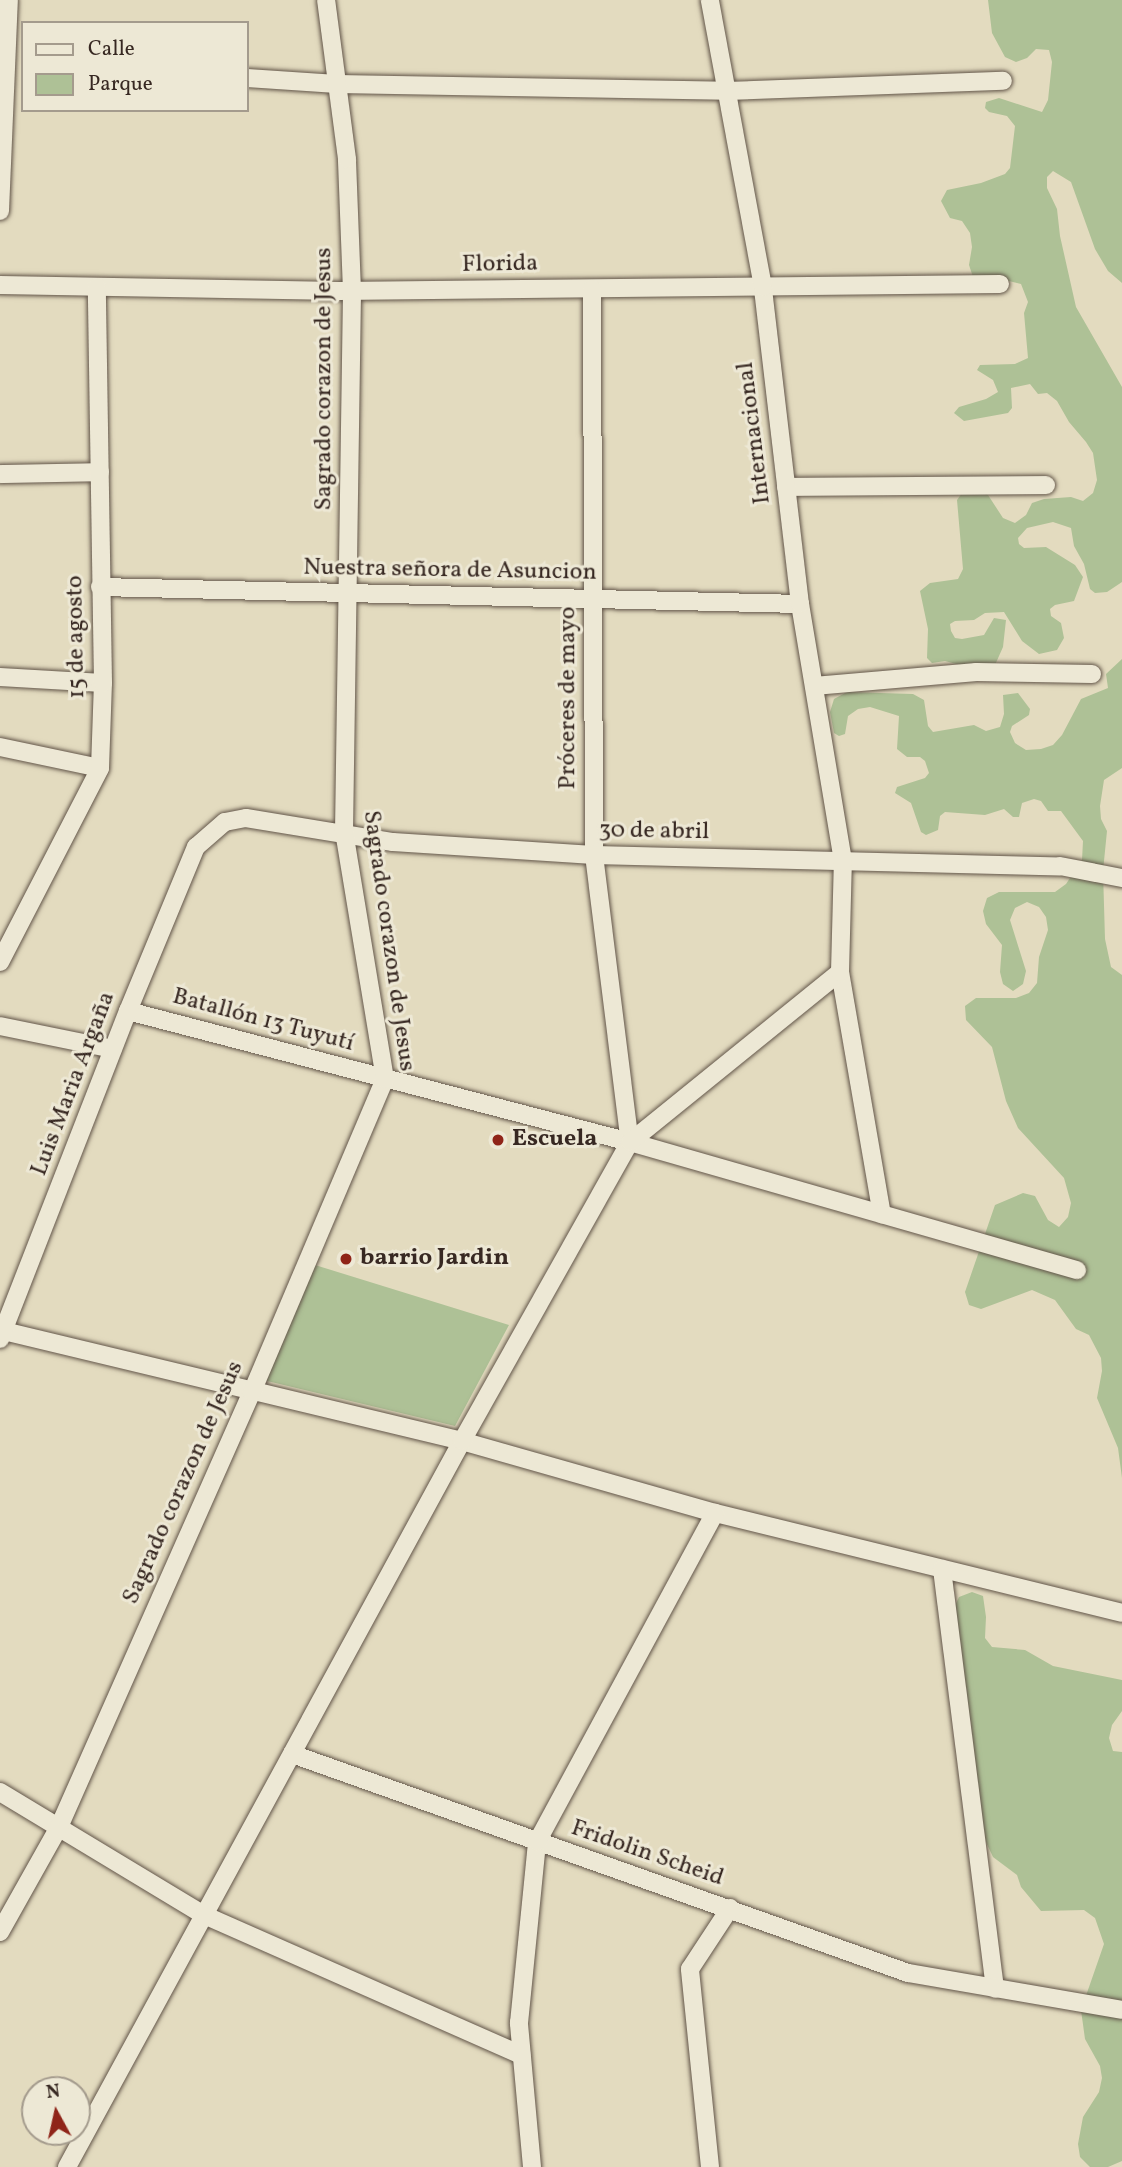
<!DOCTYPE html>
<meta charset="utf-8">
<style>
body{margin:0}
#map{position:relative;width:1122px;height:2167px;overflow:hidden;background:#e3dbbf;font-family:Vollkorn,serif}
div>[style]{position:absolute}
.green>*{inset:0;background:#aec196}
.roads{filter:drop-shadow(0 0 2px #625549) drop-shadow(0 0 2px #625549)}
.street>*{height:18px;margin:-9px;padding:0 9px;transform-origin:9px;border-radius:9px;background:#ede8d5}
.dots>*{width:19px;height:19px;translate:-50% -50%;box-sizing:border-box;border:4px solid #ede8d5;border-radius:50%}
span{translate:-50% -50%;white-space:nowrap;text-align:center;line-height:1.15;-webkit-text-stroke:6px #ede8d5;paint-order:stroke}
.street-label{font-size:24px;color:#372822}
.poi-label{font-size:24px;color:#372822;font-weight:700}
.left{translate:0 -50%;text-align:left}
.legend{position:absolute;left:21px;top:21px;width:228px;height:91px;box-sizing:border-box;background:#ede8d5;border:2px solid #a49b8d;margin:0;padding:9px 12px;list-style:none;font-size:21px;color:#372822}
.legend li{display:flex;align-items:center;gap:14px;height:35px}
.legend b{width:35px;border:2px solid #a49b8d}
.north{position:absolute;left:21px;top:2076px;width:70px;height:70px;box-sizing:border-box;background:#ede8d5;border:2px solid #a49b8d;border-radius:50%;rotate:352deg;font-size:19px;font-weight:700;line-height:28px;text-align:center;color:#372822}
.north::after{content:'';display:block;margin:auto;width:24px;height:32px;background:#8f2418;clip-path:polygon(50% 0,100% 100%,50% 72%,0 100%)}
</style>
<div id="map">
<div class="green">
<i style="clip-path:polygon(988px 0,1122px 0,1122px 283px,1108px 271px,1095px 249px,1071px 182px,1053px 171px,1047px 177px,1047px 188px,1057px 209px,1060px 236px,1076px 307px,1122px 387px,1122px 582px,1107px 592px,1095px 593px,1090px 589px,1084px 564px,1074px 546px,1071px 528px,1053px 522px,1027px 528px,1018px 538px,1019px 544px,1024px 548px,1046px 547px,1075px 565px,1083px 577px,1074px 601px,1055px 605px,1050px 609px,1051px 616px,1061px 623px,1064px 638px,1057px 650px,1039px 654px,1022px 641px,1004px 612px,985px 613px,974px 620px,955px 621px,950px 624px,951px 631px,955px 638px,962px 639px,984px 635px,994px 618px,1006px 620px,1003px 647px,995px 665px,975px 669px,945px 661px,932px 663px,927px 658px,928px 629px,920px 591px,930px 583px,958px 579px,963px 569px,957px 500px,965px 489px,978px 487px,988px 495px,1003px 518px,1015px 523px,1026px 515px,1032px 503px,1044px 499px,1071px 497px,1083px 501px,1093px 493px,1097px 480px,1093px 453px,1086px 442px,1069px 422px,1057px 401px,1047px 393px,1038px 394px,1030px 384px,1011px 388px,1012px 408px,1008px 413px,964px 421px,954px 413px,959px 407px,986px 399px,998px 392px,993px 380px,977px 370px,980px 365px,1015px 364px,1028px 358px,1024px 313px,1028px 302px,1021px 284px,1001px 279px,973px 277px,969px 265px,972px 247px,970px 233px,962px 221px,950px 218px,941px 201px,947px 190px,981px 183px,1005px 174px,1010px 168px,1015px 126px,1007px 116px,989px 112px,985px 108px,986px 102px,999px 98px,1042px 112px,1048px 100px,1052px 62px,1049px 50px,1036px 49px,1027px 58px,1016px 62px,1005px 57px,992px 33px)"></i>
<i style="clip-path:polygon(1122px 659px,1122px 768px,1104px 780px,1100px 806px,1101px 819px,1107px 831px,1103px 871px,1105px 939px,1111px 967px,1122px 975px,1122px 1478px,1118px 1448px,1097px 1398px,1102px 1371px,1101px 1358px,1089px 1335px,1076px 1329px,1055px 1300px,1032px 1290px,981px 1309px,969px 1305px,965px 1292px,995px 1205px,1023px 1193px,1035px 1196px,1048px 1220px,1059px 1227px,1068px 1217px,1071px 1203px,1064px 1178px,1018px 1128px,1006px 1101px,992px 1047px,966px 1020px,965px 1006px,976px 998px,1016px 998px,1029px 993px,1037px 983px,1039px 957px,1048px 930px,1046px 917px,1039px 907px,1027px 902px,1015px 908px,1010px 920px,1026px 971px,1023px 984px,1013px 991px,1003px 984px,1000px 972px,1002px 945px,986px 924px,983px 911px,987px 898px,999px 892px,1055px 892px,1066px 884px,1082px 860px,1083px 841px,1061px 811px,1048px 811px,1041px 801px,1034px 799px,1022px 803px,1019px 817px,1013px 817px,1004px 809px,985px 815px,945px 812px,940px 816px,938px 830px,926px 835px,921px 832px,911px 803px,895px 793px,897px 787px,925px 778px,929px 773px,925px 761px,920px 757px,907px 757px,897px 749px,899px 716px,870px 707px,858px 709px,848px 716px,845px 734px,839px 736px,834px 733px,830px 712px,834px 699px,847px 692px,913px 694px,924px 700px,928px 726px,933px 732px,974px 725px,986px 731px,1000px 727px,1004px 714px,1003px 695px,1018px 693px,1030px 709px,1029px 715px,1012px 726px,1010px 732px,1015px 743px,1026px 750px,1041px 749px,1053px 745px,1062px 735px,1081px 699px,1108px 688px,1106px 674px)"></i>
<i style="clip-path:polygon(315px 1265px,509px 1325px,455px 1426px,263px 1380px)"></i>
<i style="clip-path:polygon(972px 1592px,983px 1596px,986px 1617px,985px 1638px,992px 1647px,1025px 1650px,1053px 1666px,1122px 1680px,1122px 1711px,1112px 1725px,1109px 1738px,1113px 1751px,1122px 1752px,1122px 2161px,1108px 2167px,1090px 2167px,1080px 2157px,1078px 2144px,1083px 2117px,1099px 2092px,1102px 2078px,1100px 2066px,1085px 2039px,1081px 2010px,1104px 1944px,1095px 1918px,1084px 1910px,1041px 1911px,1021px 1887px,1017px 1875px,993px 1857px,986px 1842px,975px 1793px,971px 1723px,959px 1683px,949px 1618px,959px 1597px)"></i>
</div>
<div class="roads">
<div class="street">
<i style="left:247px;top:78px;width:90px;rotate:3.8deg"></i>
<i style="left:337px;top:84px;width:389px;rotate:1deg"></i>
<i style="left:726px;top:91px;width:277px;rotate:-2.1deg"></i>
<i style="left:0;top:211px;width:211px;rotate:-87.6deg"></i>
<i style="left:0;top:285px;width:339px;rotate:1deg"></i>
<i style="left:339px;top:291px;width:661px;rotate:-0.61deg"></i>
<i style="left:592px;top:289px;width:566px;rotate:89.8deg"></i>
<i style="left:594px;top:855px;width:289px;rotate:82.9deg"></i>
<i style="left:0;top:474px;width:100px;rotate:-1.1deg"></i>
<i style="left:786px;top:487px;width:260px;rotate:-0.4deg"></i>
<i style="left:100px;top:587px;width:700px;rotate:1.39deg"></i>
<i style="left:0;top:677px;width:103px;rotate:3.3deg"></i>
<i style="left:814px;top:686px;width:163px;rotate:-4.9deg"></i>
<i style="left:976px;top:672px;width:116px;rotate:1deg"></i>
<i style="left:0;top:747px;width:102px;rotate:11.9deg"></i>
<i style="left:0;top:962px;width:218px;rotate:-62.7deg"></i>
<i style="left:100px;top:768px;width:85px;rotate:-88deg"></i>
<i style="left:103px;top:683px;width:396px;rotate:-90.9deg"></i>
<i style="left:840px;top:972px;width:246px;rotate:80.2deg"></i>
<i style="left:128px;top:1011px;width:519px;rotate:14.63deg"></i>
<i style="left:630px;top:1142px;width:465px;rotate:16deg"></i>
<i style="left:0;top:1026px;width:115px;rotate:11.5deg"></i>
<i style="left:0;top:1330px;width:475px;rotate:13.5deg"></i>
<i style="left:462px;top:1441px;width:263px;rotate:15.9deg"></i>
<i style="left:715px;top:1513px;width:419px;rotate:13.8deg"></i>
<i style="left:0;top:1339px;width:352px;rotate:-68.7deg"></i>
<i style="left:128px;top:1011px;width:178px;rotate:-67.5deg"></i>
<i style="left:196px;top:847px;width:38px;rotate:-41deg"></i>
<i style="left:225px;top:822px;width:21px;rotate:-11deg"></i>
<i style="left:246px;top:818px;width:149px;rotate:9.3deg"></i>
<i style="left:393px;top:842px;width:201px;rotate:3.7deg"></i>
<i style="left:594px;top:855px;width:466px;rotate:1.4deg"></i>
<i style="left:1060px;top:866px;width:63px;rotate:11deg"></i>
<i style="left:942px;top:1569px;width:423px;rotate:82.8deg"></i>
<i style="left:292px;top:1754px;width:654px;rotate:19.57deg"></i>
<i style="left:908px;top:1973px;width:217px;rotate:9.8deg"></i>
<i style="left:0;top:1792px;width:238px;rotate:31.1deg"></i>
<i style="left:204px;top:1915px;width:347px;rotate:23.8deg"></i>
<i style="left:0;top:1932px;width:120px;rotate:-60.7deg"></i>
<i style="left:59px;top:1827px;width:476px;rotate:-66.1deg"></i>
<i style="left:252px;top:1392px;width:340px;rotate:-67deg"></i>
<i style="left:385px;top:1079px;width:250px;rotate:-99.4deg"></i>
<i style="left:344px;top:832px;width:541px;rotate:-89.15deg"></i>
<i style="left:352px;top:291px;width:132px;rotate:-92.2deg"></i>
<i style="left:347px;top:159px;width:160px;rotate:-97.5deg"></i>
<i style="left:67px;top:2167px;width:826px;rotate:-61.45deg"></i>
<i style="left:462px;top:1441px;width:343px;rotate:-60.7deg"></i>
<i style="left:630px;top:1142px;width:270px;rotate:-39deg"></i>
<i style="left:840px;top:972px;width:111px;rotate:-88.5deg"></i>
<i style="left:843px;top:861px;width:261px;rotate:-99.5deg"></i>
<i style="left:800px;top:604px;width:319px;rotate:-96.7deg"></i>
<i style="left:763px;top:287px;width:292px;rotate:-100.5deg"></i>
<i style="left:532px;top:2167px;width:145px;rotate:-95.2deg"></i>
<i style="left:519px;top:2023px;width:182px;rotate:-84.3deg"></i>
<i style="left:537px;top:1842px;width:374px;rotate:-61.6deg"></i>
<i style="left:710px;top:2167px;width:199px;rotate:-95.8deg"></i>
<i style="left:690px;top:1969px;width:73px;rotate:-56.7deg"></i>
</div>
</div>
<div class="dots">
<i style="left:498px;top:1140px;background:#8f2418"></i>
<i style="left:346px;top:1259px;background:#8f2418"></i>
</div>
<div class="street-label">
<span style="left:500px;top:265px;rotate:-1deg">Florida</span>
<span style="left:325px;top:379px;rotate:-90deg">Sagrado corazon de Jesus</span>
<span style="left:755px;top:433px;rotate:-97deg">Internacional</span>
<span style="left:450px;top:571px;rotate:1deg">Nuestra señora de Asuncion</span>
<span style="left:77px;top:637px;rotate:-91deg">15 de agosto</span>
<span style="left:569px;top:698px;rotate:-90deg">Próceres de mayo</span>
<span style="left:654px;top:832px;rotate:1deg">30 de abril</span>
<span style="left:388px;top:941px;rotate:82deg">Sagrado corazon de Jesus</span>
<span style="left:263px;top:1021px;rotate:15deg">Batallón 13 Tuyutí</span>
<span style="left:74px;top:1084px;rotate:-69deg">Luis Maria Argaña</span>
<span style="left:184px;top:1483px;rotate:-66deg">Sagrado corazon de Jesus</span>
<span style="left:647px;top:1854px;rotate:19deg">Fridolin Scheid</span>
</div>
<div class="poi-label">
<span class="left" style="left:512px;top:1140px">Escuela</span>
<span class="left" style="left:360px;top:1259px">barrio Jardin</span>
</div>
<ul class="legend">
<li><b style="height:9px;background:#ede8d5"></b>Calle</li>
<li><b style="height:19px;background:#aec196"></b>Parque</li>
</ul>
<div class="north">N</div>
</div>
